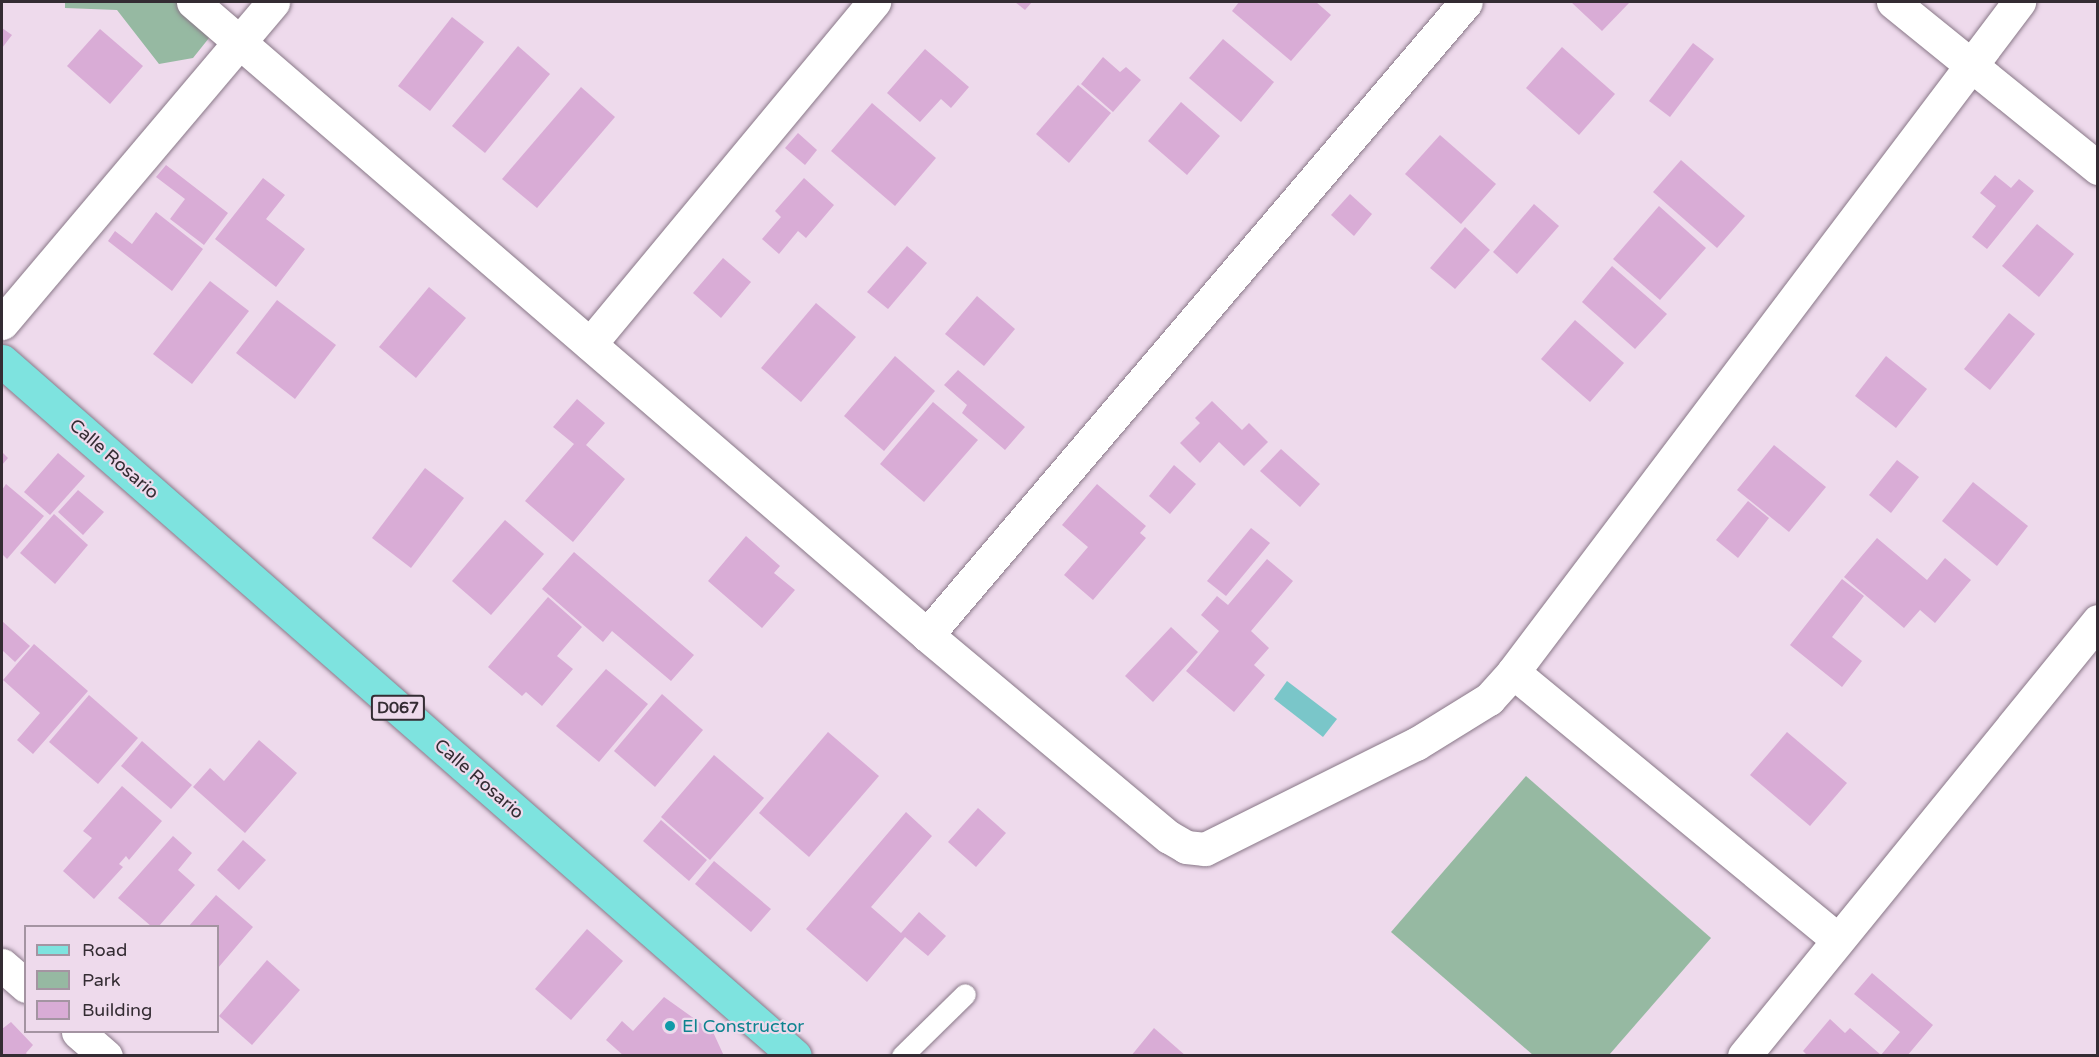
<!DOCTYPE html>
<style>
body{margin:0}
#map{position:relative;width:2099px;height:1057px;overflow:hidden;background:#eedaec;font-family:"Varela Round",sans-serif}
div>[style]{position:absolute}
.green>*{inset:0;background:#96b9a2}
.water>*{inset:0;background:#7ac6c9}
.building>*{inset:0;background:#d9acd6}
.roads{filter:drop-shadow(0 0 2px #897888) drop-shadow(0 0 2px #897888)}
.lane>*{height:21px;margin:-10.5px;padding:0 10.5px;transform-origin:10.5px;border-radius:10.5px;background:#fff}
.street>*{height:33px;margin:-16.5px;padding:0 16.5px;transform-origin:16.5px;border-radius:16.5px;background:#fff}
.primary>*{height:33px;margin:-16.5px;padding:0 16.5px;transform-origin:16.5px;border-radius:16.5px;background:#7ee3df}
.dots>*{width:16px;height:16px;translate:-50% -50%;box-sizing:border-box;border:3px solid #eedaec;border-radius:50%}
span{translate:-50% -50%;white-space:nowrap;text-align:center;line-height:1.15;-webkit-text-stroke:4.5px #eedaec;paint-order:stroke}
.shield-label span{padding:2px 4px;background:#eedaec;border:2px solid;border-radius:4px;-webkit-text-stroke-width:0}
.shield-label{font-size:16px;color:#342c33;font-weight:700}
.street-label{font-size:18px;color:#342c33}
.culture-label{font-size:18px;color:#0d838f}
.left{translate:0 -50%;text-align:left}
.frame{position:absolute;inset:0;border:3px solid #342c33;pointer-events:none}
.legend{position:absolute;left:24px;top:925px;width:195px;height:108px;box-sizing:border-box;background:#eedaec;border:2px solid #a494a2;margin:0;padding:8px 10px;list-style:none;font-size:18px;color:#342c33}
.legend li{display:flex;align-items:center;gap:12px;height:30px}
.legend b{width:30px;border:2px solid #a494a2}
</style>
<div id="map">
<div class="green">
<i style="clip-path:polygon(65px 2px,178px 2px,207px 22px,209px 38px,193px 58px,159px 64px,117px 10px,65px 8px)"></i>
<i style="clip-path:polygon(1526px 776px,1711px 938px,1609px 1055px,1533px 1055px,1391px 932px)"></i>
</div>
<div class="water">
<i style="clip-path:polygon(1287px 681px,1337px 719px,1323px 737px,1274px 699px)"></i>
</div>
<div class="building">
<i style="clip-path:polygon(1015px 2px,1032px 2px,1025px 10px)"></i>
<i style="clip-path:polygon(1239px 2px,1316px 2px,1331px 15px,1291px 61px,1232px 11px)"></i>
<i style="clip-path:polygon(1571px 2px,1630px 2px,1602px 31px)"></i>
<i style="clip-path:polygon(452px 17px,484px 42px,430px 111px,398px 86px)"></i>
<i style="clip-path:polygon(2px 28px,12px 35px,2px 48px)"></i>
<i style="clip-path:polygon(100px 29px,143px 66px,110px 104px,67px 66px)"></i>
<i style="clip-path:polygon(1223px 39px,1274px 82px,1241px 122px,1189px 78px)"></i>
<i style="clip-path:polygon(1693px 43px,1714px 59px,1670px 117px,1649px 101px)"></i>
<i style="clip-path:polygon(518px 46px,550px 74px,485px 153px,452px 126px)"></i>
<i style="clip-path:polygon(1562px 47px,1615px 94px,1579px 135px,1526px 88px)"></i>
<i style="clip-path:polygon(925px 49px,969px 87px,951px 108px,941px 99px,920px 122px,887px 93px)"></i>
<i style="clip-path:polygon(1103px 57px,1120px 72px,1126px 67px,1141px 80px,1113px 112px,1081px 84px)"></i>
<i style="clip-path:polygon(1078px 85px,1111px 113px,1069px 163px,1036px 134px)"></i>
<i style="clip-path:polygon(581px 87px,615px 117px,537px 208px,502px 179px)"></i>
<i style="clip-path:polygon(1181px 102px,1220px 136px,1187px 175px,1148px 141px)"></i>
<i style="clip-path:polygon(872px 103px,936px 158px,895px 206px,831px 151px)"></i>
<i style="clip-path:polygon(798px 133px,817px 150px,805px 165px,785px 148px)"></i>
<i style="clip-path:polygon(1440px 135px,1496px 184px,1461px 224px,1405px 174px)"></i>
<i style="clip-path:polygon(1681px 160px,1745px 216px,1717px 248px,1653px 192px)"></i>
<i style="clip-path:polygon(166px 165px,228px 213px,204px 245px,170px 219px,185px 199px,156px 177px)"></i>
<i style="clip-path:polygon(1995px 175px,2011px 188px,2019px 179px,2034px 191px,1987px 249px,1972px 237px,1996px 206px,1980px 193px)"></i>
<i style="clip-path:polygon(263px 178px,285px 195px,266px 219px,305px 249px,276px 287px,215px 239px)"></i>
<i style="clip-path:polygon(804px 178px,834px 205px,806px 238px,798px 231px,779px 254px,762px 239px,781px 217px,775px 211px)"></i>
<i style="clip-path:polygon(1350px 194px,1372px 214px,1354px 236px,1331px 215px)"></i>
<i style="clip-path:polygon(1534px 204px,1559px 226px,1517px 274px,1493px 252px)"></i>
<i style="clip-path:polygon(1659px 206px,1706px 248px,1660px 300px,1613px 259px)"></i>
<i style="clip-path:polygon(156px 212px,203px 249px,172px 291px,108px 241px,115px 231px,132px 244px)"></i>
<i style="clip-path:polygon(2037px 224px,2074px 254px,2039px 297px,2002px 266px)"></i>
<i style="clip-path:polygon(1465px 227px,1490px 250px,1455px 289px,1430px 268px)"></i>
<i style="clip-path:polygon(907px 246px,927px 263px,888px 309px,867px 292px)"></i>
<i style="clip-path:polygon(723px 258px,751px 282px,721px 318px,693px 293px)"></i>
<i style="clip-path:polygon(1612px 266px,1667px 314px,1635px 349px,1582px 302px)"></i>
<i style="clip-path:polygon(210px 281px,249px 311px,192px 384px,153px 354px)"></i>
<i style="clip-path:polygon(429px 287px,466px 318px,416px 378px,379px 347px)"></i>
<i style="clip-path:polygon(977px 296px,1015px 329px,984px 366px,945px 334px)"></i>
<i style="clip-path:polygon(277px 300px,336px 345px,295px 399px,236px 353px)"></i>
<i style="clip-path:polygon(816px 303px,856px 337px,801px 402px,761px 368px)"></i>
<i style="clip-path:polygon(2009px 313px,2035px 334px,1990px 390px,1964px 369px)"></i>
<i style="clip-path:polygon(1575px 320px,1624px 363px,1590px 402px,1541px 359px)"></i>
<i style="clip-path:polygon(895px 356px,935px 391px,884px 451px,844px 416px)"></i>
<i style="clip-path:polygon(1886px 356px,1927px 389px,1896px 428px,1855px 396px)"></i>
<i style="clip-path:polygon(958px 370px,1025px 427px,1005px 450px,962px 413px,967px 405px,944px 385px)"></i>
<i style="clip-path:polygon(577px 399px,605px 423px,586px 445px,625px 479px,573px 542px,525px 501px,574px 444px,553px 427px)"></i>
<i style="clip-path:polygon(1212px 401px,1242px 430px,1249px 423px,1268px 442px,1244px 466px,1219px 442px,1200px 463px,1180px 443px,1200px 423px,1195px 418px)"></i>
<i style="clip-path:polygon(933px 402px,978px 440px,924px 502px,880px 464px)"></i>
<i style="clip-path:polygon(1774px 445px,1826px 487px,1789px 532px,1737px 490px)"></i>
<i style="clip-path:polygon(1281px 449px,1320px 484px,1300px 507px,1260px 471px)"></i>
<i style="clip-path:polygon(2px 452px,8px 458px,2px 465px)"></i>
<i style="clip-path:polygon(58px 453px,85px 476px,50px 515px,24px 492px)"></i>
<i style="clip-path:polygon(1897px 460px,1919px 477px,1891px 513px,1869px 495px)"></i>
<i style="clip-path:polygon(1174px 465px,1196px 484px,1170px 514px,1149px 496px)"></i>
<i style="clip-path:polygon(425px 468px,464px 498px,411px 568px,372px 538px)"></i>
<i style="clip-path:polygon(1973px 482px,2028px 526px,1997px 566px,1942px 521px)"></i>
<i style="clip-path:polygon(6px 484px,44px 516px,7px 559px,2px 554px,2px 490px)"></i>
<i style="clip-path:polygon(1097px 484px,1146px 526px,1140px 533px,1146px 538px,1093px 600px,1064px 575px,1088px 547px,1062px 525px)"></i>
<i style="clip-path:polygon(78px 490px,104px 512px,83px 535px,58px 512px)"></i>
<i style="clip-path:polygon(1748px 501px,1769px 518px,1738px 558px,1716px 540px)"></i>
<i style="clip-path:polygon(54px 514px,88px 545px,55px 584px,20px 553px)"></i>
<i style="clip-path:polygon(505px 520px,544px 554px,491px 615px,452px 581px)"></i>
<i style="clip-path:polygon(1251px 528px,1270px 543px,1226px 596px,1207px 581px)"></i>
<i style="clip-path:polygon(746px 536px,780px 566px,774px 573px,795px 590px,762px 628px,708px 581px)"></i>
<i style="clip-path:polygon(1877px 538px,1927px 580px,1945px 558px,1971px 580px,1935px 623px,1920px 610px,1904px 628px,1844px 577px)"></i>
<i style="clip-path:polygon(574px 552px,694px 655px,671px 681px,612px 631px,603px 642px,542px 589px)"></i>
<i style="clip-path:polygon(1267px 559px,1293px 581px,1251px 631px,1269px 648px,1254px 665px,1265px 675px,1234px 712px,1186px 671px,1219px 631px,1201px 615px,1217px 596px,1228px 605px)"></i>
<i style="clip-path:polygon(1842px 579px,1864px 596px,1832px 637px,1862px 661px,1842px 687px,1790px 645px)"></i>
<i style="clip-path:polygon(548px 597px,582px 627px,557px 656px,573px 669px,542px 706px,526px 692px,522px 696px,488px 667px)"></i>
<i style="clip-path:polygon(2px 621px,30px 646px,15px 662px,2px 650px)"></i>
<i style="clip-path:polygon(1171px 627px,1198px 652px,1153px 702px,1125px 676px)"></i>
<i style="clip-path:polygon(34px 644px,88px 691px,33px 754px,17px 740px,40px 713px,3px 680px)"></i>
<i style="clip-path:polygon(606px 669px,648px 704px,599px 762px,556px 726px)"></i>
<i style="clip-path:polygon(662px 694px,703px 730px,655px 787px,614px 751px)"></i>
<i style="clip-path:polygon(89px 695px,138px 738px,98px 784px,49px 742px)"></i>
<i style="clip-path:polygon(828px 732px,879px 776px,809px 857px,759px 813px)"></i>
<i style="clip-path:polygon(1787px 732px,1847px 783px,1810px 826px,1750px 775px)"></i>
<i style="clip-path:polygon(259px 740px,297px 773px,245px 833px,193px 787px,210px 768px,224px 781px)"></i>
<i style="clip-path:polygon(142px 741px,192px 785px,171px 809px,121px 766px)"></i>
<i style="clip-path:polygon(714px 755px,764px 798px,710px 860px,661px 817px)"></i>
<i style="clip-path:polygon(122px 786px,162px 821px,129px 860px,126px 856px,119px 864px,123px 867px,94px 899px,63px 871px,92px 838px,83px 831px)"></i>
<i style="clip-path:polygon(978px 808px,1006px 833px,976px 867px,948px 842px)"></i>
<i style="clip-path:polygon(906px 812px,932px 836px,871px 907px,901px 933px,919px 912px,946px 936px,928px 956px,905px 937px,867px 982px,806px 929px)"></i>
<i style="clip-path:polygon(661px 820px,707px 860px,689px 881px,643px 841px)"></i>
<i style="clip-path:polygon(173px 836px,192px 853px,178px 870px,195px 885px,159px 926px,151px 926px,118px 898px)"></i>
<i style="clip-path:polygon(243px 840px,266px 860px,239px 890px,217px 870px)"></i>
<i style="clip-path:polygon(714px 861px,771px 909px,751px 932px,695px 884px)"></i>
<i style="clip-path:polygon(216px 895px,253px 927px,218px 968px,218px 926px,189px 926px)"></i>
<i style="clip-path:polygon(587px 929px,623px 961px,571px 1020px,535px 989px)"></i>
<i style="clip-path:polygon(267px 960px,300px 990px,252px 1045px,219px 1016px)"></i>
<i style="clip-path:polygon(1872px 973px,1933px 1025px,1907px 1056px,1808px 1056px,1803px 1051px,1830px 1019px,1845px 1033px,1850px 1028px,1881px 1055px,1900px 1032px,1854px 994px)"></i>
<i style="clip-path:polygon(664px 997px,713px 1032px,724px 1056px,624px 1056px,606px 1040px,622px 1021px,633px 1031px)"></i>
<i style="clip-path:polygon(11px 1022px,33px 1045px,26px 1053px,28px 1056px,2px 1056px,2px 1029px)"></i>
<i style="clip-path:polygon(1154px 1028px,1186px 1056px,1131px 1056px)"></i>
</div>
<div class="roads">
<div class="lane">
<i style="left:902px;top:1056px;width:88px;rotate:-44.5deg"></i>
</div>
<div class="street">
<i style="left:193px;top:2px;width:969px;rotate:40.77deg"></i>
<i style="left:927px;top:635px;width:315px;rotate:39.9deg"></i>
<i style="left:1169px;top:837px;width:20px;rotate:30deg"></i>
<i style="left:1186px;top:847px;width:19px;rotate:6deg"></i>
<i style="left:1205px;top:849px;width:236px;rotate:-26.5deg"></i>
<i style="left:1416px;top:744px;width:86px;rotate:-31.7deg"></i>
<i style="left:1489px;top:699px;width:36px;rotate:-48deg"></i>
<i style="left:1513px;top:672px;width:840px;rotate:-52.94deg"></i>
<i style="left:1893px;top:2px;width:264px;rotate:39deg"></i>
<i style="left:2px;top:323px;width:420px;rotate:-49.8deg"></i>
<i style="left:590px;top:344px;width:445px;rotate:-50.3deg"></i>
<i style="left:927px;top:635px;width:831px;rotate:-49.59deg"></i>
<i style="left:1513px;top:672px;width:421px;rotate:39.5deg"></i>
<i style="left:2px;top:965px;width:32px;rotate:41deg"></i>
<i style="left:78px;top:1032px;width:37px;rotate:41deg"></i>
<i style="left:1744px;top:1056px;width:561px;rotate:-50.86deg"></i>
</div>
<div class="primary">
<i style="left:2px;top:361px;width:1054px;rotate:41.23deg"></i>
</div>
</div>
<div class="dots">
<i style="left:670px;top:1026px;background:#0f9aa8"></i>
</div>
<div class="shield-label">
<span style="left:398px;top:708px">D067</span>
</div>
<div class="street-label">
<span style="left:114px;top:459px;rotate:41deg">Calle Rosario</span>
<span style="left:479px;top:779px;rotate:41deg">Calle Rosario</span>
</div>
<div class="culture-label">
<span class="left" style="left:682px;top:1026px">El Constructor</span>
</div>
<div class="frame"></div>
<ul class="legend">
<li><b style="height:8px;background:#7ee3df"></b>Road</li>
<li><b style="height:16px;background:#96b9a2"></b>Park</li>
<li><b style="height:16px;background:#d9acd6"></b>Building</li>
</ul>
</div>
